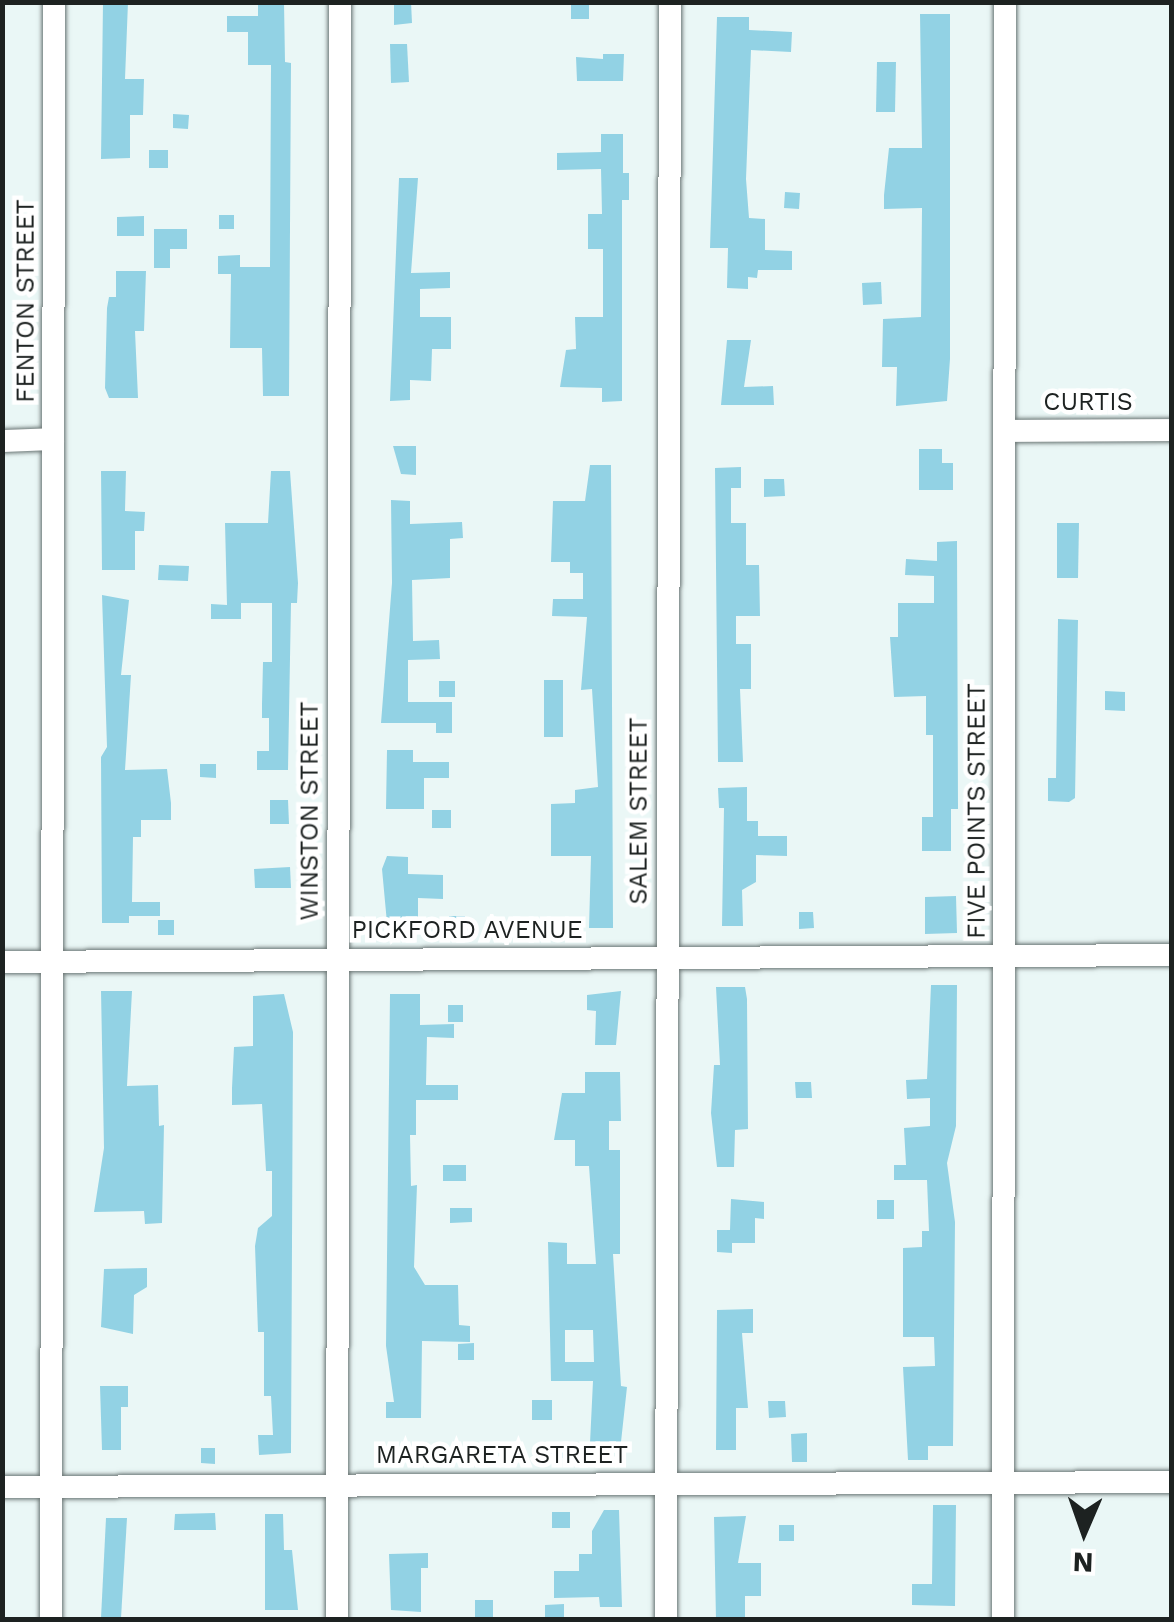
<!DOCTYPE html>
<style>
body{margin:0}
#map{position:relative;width:1174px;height:1622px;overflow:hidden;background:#eaf7f6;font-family:"Work Sans",sans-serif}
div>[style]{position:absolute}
.building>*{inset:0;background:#92d2e4}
.roads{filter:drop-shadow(0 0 2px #6c7776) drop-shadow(0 0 2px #6c7776)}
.minor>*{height:22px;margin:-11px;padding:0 11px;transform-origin:11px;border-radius:11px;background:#fff}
span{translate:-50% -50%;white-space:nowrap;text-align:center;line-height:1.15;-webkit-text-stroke:9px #fff;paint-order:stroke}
.street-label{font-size:25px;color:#1d2221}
.frame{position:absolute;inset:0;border:5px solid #1d2221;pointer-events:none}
.north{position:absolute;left:1034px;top:1482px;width:100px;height:100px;-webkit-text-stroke:8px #fff;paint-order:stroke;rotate:182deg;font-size:28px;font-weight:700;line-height:40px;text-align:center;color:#1d2221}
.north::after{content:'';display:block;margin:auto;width:35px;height:45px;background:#1d2221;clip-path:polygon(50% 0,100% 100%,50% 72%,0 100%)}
</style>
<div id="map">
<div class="building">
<i style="clip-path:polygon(103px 2px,128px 2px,125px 79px,144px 79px,143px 115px,130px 115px,130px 158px,101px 159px)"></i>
<i style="clip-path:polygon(258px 2px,284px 2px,285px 62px,291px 63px,289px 396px,263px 396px,262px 348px,230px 348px,231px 274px,218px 274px,218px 256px,240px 255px,240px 267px,270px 267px,271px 65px,248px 65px,248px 32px,227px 32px,227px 16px,258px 16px)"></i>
<i style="clip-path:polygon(394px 2px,411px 2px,412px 23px,394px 25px)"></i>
<i style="clip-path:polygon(571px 2px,589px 2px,589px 19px,571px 19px)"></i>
<i style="clip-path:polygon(920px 14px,950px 14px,950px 359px,947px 401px,896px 406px,897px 367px,882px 367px,883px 319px,921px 317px,922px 208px,884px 209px,884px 195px,889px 148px,922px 148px)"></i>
<i style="clip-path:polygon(717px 17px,749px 17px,749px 30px,792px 32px,791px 52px,751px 50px,746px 179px,749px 218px,765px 219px,765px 250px,792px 251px,792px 270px,758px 270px,757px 278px,748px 277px,748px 289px,727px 288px,728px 248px,710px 248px)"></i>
<i style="clip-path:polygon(390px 44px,407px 44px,409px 82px,391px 83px)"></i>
<i style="clip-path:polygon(603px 54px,624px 54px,623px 81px,577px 81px,576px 57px,603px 59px)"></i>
<i style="clip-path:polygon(877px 62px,896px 62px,895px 112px,876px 112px)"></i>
<i style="clip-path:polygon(173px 114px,189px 115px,188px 129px,173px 128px)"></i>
<i style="clip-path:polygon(601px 134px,623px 134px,623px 173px,629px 173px,629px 200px,622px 200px,622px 401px,602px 402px,602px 388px,560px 387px,566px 350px,576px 349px,575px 317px,603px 317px,603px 249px,588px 249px,588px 214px,602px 214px,601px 169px,557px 170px,557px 153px,601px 152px)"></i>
<i style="clip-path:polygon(149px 150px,168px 150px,168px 168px,149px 168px)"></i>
<i style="clip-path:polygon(399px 178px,418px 178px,411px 273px,450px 272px,450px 288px,420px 289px,420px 317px,451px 317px,451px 349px,432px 349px,431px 381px,410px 380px,410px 400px,390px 401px)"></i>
<i style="clip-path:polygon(785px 192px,800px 193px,799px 209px,784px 208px)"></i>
<i style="clip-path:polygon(219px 215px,234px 215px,234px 229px,219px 229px)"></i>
<i style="clip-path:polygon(144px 216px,144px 236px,117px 236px,117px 217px)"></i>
<i style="clip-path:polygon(154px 229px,187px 229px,187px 249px,170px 249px,170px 268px,154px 268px)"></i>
<i style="clip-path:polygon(116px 271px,146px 271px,144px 331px,135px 331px,138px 398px,109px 398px,105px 388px,107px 308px,109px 297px,116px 297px)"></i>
<i style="clip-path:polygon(881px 282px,882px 304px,863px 305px,862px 283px)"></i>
<i style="clip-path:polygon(727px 340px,751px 340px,744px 387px,773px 386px,774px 405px,721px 405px)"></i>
<i style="clip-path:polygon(393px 446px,416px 446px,416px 475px,401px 474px)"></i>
<i style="clip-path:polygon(919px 449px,942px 449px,942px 463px,953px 463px,953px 490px,919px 490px)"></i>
<i style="clip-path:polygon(590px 465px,611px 465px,613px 928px,589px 928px,591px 856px,551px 856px,551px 804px,575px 803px,575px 790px,598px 787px,592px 689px,581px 690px,587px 617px,552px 616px,553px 599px,583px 599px,583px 573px,570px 573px,570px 562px,551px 562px,553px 501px,585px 501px)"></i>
<i style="clip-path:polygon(741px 467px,741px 488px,731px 488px,731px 523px,746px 523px,746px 565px,759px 565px,760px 616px,736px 616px,736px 644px,751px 644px,751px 689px,740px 689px,743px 762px,718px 762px,715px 468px)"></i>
<i style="clip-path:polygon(101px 471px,126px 471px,125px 511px,145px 512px,144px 531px,135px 531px,135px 570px,102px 570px)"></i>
<i style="clip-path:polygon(271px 471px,290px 471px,298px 583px,297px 603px,291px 603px,288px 770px,257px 770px,257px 751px,269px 751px,269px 718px,262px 718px,262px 704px,263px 662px,272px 662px,272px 603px,241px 603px,241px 619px,211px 619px,211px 604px,227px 605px,225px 523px,268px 523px)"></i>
<i style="clip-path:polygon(764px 479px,784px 479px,785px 496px,764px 497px)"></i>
<i style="clip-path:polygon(391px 500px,410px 501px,410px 524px,462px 522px,463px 538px,450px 539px,450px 578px,412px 580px,413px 641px,439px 640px,440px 659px,408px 660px,408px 702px,452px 702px,452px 733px,436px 733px,436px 723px,381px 723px,392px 583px)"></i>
<i style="clip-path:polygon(1057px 523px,1079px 523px,1078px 578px,1057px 578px)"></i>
<i style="clip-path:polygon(957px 541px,958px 809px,951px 809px,951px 851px,922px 851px,922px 817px,933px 817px,933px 735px,926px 735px,926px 696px,894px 697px,890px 637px,898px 637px,898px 603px,934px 603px,934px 576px,905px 575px,906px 559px,937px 561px,937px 542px)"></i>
<i style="clip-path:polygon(159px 565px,189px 566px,188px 581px,158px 580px)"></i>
<i style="clip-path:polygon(102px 595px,129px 600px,121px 675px,131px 675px,125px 770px,167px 769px,171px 803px,171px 820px,141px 820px,141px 837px,133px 837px,132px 902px,160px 902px,160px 916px,129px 916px,129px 923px,102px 923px,101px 757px,107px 747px)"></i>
<i style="clip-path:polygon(1058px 619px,1078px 620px,1075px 798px,1069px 802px,1048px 801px,1048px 778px,1056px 778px)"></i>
<i style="clip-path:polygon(544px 680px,563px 680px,563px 737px,544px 737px)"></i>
<i style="clip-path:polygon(439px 681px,455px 681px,455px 697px,439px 697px)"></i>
<i style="clip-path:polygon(1105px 691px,1125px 692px,1125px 711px,1105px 710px)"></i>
<i style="clip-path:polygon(387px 750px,413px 750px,413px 762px,449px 762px,449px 778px,424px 778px,424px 809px,386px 809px)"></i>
<i style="clip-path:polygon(200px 764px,216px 764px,216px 778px,200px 777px)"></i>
<i style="clip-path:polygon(747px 787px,747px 821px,758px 821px,758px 836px,787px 836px,787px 856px,756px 855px,756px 882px,742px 890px,743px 926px,722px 926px,724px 808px,719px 808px,718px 788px)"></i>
<i style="clip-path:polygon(270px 800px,288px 800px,289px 824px,270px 824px)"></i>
<i style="clip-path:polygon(432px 810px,451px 810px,451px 828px,432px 828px)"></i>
<i style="clip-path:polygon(387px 856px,408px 857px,408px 874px,443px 875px,443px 899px,418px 898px,418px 923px,387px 923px,382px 869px)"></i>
<i style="clip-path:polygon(290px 867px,291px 888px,255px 888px,254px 869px)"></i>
<i style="clip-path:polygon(956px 896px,957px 933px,925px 934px,925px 897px)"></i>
<i style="clip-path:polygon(799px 912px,813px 912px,814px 928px,799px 929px)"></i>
<i style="clip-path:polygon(449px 916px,465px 916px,465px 935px,449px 934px)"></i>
<i style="clip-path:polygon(582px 917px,583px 936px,563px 937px,562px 918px)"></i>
<i style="clip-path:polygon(158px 920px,174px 920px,174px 935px,158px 935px)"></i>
<i style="clip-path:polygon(931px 985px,957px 985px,956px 1126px,947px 1163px,955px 1222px,953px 1446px,928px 1446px,928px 1460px,908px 1460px,903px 1367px,935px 1366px,934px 1337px,903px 1337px,903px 1248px,922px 1247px,922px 1231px,929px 1231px,927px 1180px,894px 1180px,894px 1165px,906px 1165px,904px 1128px,930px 1126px,930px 1098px,907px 1099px,906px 1080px,927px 1079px)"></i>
<i style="clip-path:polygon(716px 987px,745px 987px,747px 999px,748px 1129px,735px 1130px,734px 1167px,717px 1167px,711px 1113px,714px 1065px,720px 1065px)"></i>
<i style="clip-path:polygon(101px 991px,132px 991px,127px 1086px,158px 1085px,159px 1126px,164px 1125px,162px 1223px,145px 1224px,144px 1211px,94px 1212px,104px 1148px)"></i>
<i style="clip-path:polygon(621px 991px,616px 1045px,595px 1045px,596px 1011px,587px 1010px,587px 995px)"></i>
<i style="clip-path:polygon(284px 994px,293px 1032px,291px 1453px,259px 1455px,258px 1435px,273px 1435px,271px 1396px,264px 1396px,264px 1332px,258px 1332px,255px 1246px,258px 1228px,272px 1216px,272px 1171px,266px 1171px,262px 1104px,232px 1105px,232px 1088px,234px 1047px,253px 1046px,253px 996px)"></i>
<i style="clip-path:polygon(390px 994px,420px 994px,420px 1025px,454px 1024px,454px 1038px,427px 1037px,426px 1085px,458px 1085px,458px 1100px,416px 1100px,416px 1135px,410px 1135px,411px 1186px,417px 1185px,414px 1267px,425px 1285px,458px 1285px,459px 1325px,470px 1326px,470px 1342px,422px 1341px,421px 1418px,386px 1418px,386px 1402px,394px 1402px,386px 1346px)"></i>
<i style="clip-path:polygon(448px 1005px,463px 1005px,463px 1022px,448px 1022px)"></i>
<i style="clip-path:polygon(evenodd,585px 1072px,620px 1072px,621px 1121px,609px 1121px,609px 1150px,620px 1150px,620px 1254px,613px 1254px,621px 1386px,627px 1387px,621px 1442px,590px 1443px,593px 1381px,551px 1381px,548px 1242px,567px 1243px,567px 1264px,596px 1264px,589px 1166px,575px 1166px,575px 1140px,554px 1140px,562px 1093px,585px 1093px,585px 1072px,565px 1330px,593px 1330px,594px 1362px,565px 1362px,565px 1330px)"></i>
<i style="clip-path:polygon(795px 1082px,811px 1082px,812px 1098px,796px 1098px)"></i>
<i style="clip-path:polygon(443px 1165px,466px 1165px,466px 1181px,443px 1181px)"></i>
<i style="clip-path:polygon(731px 1199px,764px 1202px,764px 1219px,755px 1218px,755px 1243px,732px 1243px,732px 1253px,717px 1252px,717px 1230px,730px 1230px)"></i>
<i style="clip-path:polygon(877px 1200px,894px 1200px,894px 1219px,877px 1219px)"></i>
<i style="clip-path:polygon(450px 1208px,472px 1208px,472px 1222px,450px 1223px)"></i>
<i style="clip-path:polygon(147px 1268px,147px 1287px,134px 1295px,133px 1334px,101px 1327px,104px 1269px)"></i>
<i style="clip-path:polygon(753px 1309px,753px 1333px,742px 1333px,748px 1408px,736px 1408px,736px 1450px,716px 1450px,717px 1310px)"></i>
<i style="clip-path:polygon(474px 1343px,474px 1360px,458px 1360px,458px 1344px)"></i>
<i style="clip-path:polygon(100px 1386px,128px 1386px,128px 1407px,121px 1407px,121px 1450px,102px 1450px)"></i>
<i style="clip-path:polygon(532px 1400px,552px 1400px,552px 1420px,532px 1420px)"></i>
<i style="clip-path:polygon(768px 1401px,785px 1401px,786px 1417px,769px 1418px)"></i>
<i style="clip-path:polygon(807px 1433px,807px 1462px,792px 1462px,791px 1434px)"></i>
<i style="clip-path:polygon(560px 1444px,576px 1444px,576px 1458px,560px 1458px)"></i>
<i style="clip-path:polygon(201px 1448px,215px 1448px,215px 1464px,201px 1463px)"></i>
<i style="clip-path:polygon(933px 1505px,956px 1505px,955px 1606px,912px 1605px,912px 1584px,932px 1584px)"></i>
<i style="clip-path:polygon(604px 1510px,619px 1510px,622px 1607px,600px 1607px,599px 1597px,554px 1598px,554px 1571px,579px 1571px,579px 1554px,592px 1554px,592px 1531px)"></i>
<i style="clip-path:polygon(552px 1512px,570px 1512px,570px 1528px,552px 1528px)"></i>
<i style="clip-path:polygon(215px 1513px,216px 1530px,174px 1530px,175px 1514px)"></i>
<i style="clip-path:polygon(265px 1514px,283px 1514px,284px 1550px,292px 1550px,298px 1610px,265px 1610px)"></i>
<i style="clip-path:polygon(746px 1516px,738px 1563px,761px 1563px,761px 1596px,745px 1596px,745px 1620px,716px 1620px,714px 1517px)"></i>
<i style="clip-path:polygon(106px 1518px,127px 1518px,121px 1618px,101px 1618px)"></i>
<i style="clip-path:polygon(779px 1525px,794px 1525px,794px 1541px,779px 1541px)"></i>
<i style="clip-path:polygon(428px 1553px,428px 1568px,421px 1568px,421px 1612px,391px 1610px,389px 1554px)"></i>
<i style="clip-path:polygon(475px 1600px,493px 1600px,493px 1618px,475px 1618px)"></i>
<i style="clip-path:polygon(564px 1604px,564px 1620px,545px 1620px,545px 1605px)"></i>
</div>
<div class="roads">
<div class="minor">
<i style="left:1004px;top:431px;width:168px;rotate:-0.3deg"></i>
<i style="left:2px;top:441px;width:51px;rotate:-2.2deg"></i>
<i style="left:2px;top:962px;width:1170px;rotate:-0.34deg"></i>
<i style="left:2px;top:1487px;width:1170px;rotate:-0.24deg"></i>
<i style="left:51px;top:1620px;width:1618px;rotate:-89.89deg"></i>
<i style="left:337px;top:1620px;width:1618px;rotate:-89.89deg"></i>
<i style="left:666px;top:1620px;width:1618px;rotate:-89.86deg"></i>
<i style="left:1003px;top:1620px;width:1618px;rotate:-89.93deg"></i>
</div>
</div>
<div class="street-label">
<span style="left:26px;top:301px;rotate:-90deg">FENTON STREET</span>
<span style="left:1088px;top:402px">CURTIS</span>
<span style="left:310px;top:811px;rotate:-90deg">WINSTON STREET</span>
<span style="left:639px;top:811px;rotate:-90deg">SALEM STREET</span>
<span style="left:977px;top:811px;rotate:-90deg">FIVE POINTS STREET</span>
<span style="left:467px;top:930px">PICKFORD AVENUE</span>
<span style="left:502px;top:1455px">MARGARETA STREET</span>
</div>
<div class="frame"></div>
<div class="north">N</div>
</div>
